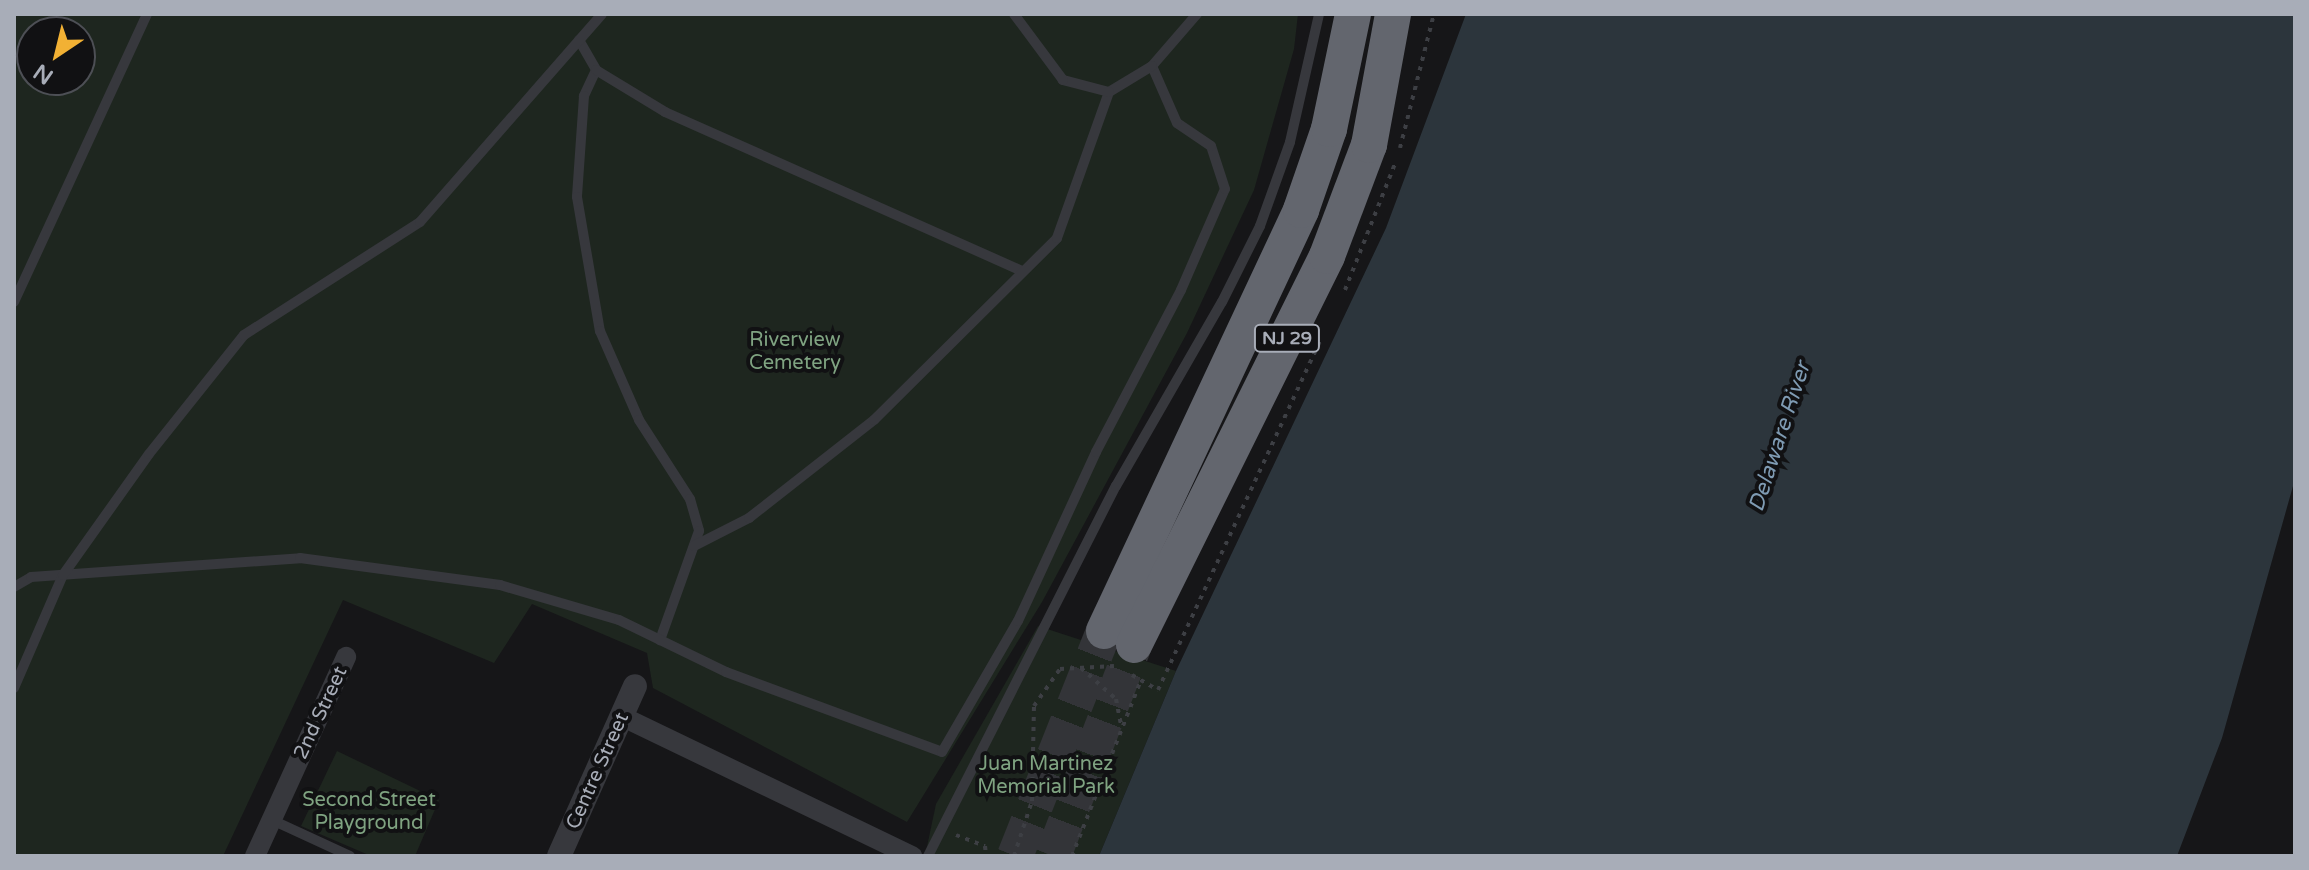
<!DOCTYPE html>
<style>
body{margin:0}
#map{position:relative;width:2309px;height:870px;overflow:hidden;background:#161618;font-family:"Varela Round",sans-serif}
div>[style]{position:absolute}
.green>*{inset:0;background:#1e261f}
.water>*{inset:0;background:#2c353c}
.motorway-tunnel>*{height:36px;margin-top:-18px;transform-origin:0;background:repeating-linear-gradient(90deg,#333438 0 36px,transparent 0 54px)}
.path>*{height:4px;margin-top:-2px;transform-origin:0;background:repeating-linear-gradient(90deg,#3d3f44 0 4px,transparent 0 10px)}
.service>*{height:10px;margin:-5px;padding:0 5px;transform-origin:5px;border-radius:5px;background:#37383d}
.minor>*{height:20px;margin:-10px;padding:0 10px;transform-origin:10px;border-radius:10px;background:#37383d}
.tertiary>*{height:24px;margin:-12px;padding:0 12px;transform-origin:12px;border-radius:12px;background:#37383d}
.motorway>*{height:36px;margin:-18px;padding:0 18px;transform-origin:18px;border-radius:18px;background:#63666e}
span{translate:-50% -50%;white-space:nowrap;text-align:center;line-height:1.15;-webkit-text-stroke:8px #111113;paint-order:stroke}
.shield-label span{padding:2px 6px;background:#111113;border:2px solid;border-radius:6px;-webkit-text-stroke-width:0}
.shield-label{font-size:18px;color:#a8adb8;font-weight:700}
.park-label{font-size:20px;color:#7fa381}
.street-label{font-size:20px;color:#a8adb8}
.water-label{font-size:22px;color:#7f9bb3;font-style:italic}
.frame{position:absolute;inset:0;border:16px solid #a8adb8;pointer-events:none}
.north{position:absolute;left:16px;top:16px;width:80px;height:80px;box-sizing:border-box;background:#111113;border:2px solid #4d4f55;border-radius:50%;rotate:215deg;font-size:22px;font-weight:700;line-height:32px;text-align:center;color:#a8adb8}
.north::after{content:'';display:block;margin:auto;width:28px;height:36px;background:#f2b134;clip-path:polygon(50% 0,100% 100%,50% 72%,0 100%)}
</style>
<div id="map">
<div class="green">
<i style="clip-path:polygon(evenodd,14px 14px,1298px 14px,1294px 49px,1254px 190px,1187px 333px,1042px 602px,907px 822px,653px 688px,647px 653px,532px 604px,494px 663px,343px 600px,223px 856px,14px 856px,14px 14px,32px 32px,80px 32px,80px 80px,32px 80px,32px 32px)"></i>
<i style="clip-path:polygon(1038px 626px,1176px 671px,1099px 856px,925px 856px,936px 804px)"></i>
<i style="clip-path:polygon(337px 751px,439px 800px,415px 856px,371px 856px,301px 826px)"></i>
</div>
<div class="water">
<i style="clip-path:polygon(1466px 14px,2295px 14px,2295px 479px,2222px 738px,2177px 856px,1099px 856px,1176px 671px,1386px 228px)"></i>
</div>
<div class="motorway-tunnel">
<i style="left:1015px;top:856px;width:242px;rotate:-68.4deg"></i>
<i style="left:1053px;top:856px;width:226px;rotate:-69deg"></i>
</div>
<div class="path">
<i style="left:1400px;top:148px;width:138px;rotate:-75.8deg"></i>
<i style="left:1345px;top:290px;width:136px;rotate:-68.4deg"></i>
<i style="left:1081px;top:668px;width:47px;rotate:41.5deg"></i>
<i style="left:1116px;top:699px;width:26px;rotate:79deg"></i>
<i style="left:1132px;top:675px;width:30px;rotate:30deg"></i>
<i style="left:1158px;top:690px;width:389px;rotate:-65.1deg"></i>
<i style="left:956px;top:835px;width:31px;rotate:21deg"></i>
<i style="left:985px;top:846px;width:10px;rotate:84deg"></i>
<i style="left:1014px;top:856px;width:58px;rotate:-71.9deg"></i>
<i style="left:1032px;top:801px;width:95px;rotate:-88.8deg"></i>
<i style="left:1034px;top:706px;width:45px;rotate:-54.9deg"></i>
<i style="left:1060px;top:669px;width:54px;rotate:-3.2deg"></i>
<i style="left:1072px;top:856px;width:189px;rotate:-68.6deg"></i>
</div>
<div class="service">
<i style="left:579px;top:40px;width:34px;rotate:60deg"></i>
<i style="left:596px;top:70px;width:29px;rotate:115deg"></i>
<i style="left:584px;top:96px;width:101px;rotate:94deg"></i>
<i style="left:577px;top:197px;width:136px;rotate:80.3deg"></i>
<i style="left:600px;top:331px;width:97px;rotate:66.3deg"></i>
<i style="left:639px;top:420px;width:94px;rotate:57.2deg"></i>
<i style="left:690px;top:499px;width:33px;rotate:74deg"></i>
<i style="left:699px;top:531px;width:116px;rotate:109.7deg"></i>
<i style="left:1152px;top:66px;width:69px;rotate:-49.1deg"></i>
<i style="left:596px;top:70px;width:81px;rotate:31.3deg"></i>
<i style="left:665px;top:112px;width:391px;rotate:24deg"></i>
<i style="left:14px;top:302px;width:317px;rotate:-65.2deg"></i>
<i style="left:694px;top:546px;width:62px;rotate:-27deg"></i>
<i style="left:749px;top:518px;width:159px;rotate:-38.1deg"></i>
<i style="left:874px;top:420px;width:258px;rotate:-44.8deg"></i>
<i style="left:1057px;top:238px;width:155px;rotate:-70.4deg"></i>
<i style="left:14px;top:587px;width:20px;rotate:-30deg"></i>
<i style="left:31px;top:577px;width:270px;rotate:-4deg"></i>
<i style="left:300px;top:558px;width:202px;rotate:7.7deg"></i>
<i style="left:500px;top:585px;width:124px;rotate:16.4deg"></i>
<i style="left:619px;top:620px;width:119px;rotate:25.9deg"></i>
<i style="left:726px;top:672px;width:230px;rotate:20.3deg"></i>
<i style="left:942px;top:752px;width:151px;rotate:-59.9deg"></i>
<i style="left:1018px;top:621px;width:186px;rotate:-65.2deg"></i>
<i style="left:1096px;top:452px;width:183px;rotate:-62.3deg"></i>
<i style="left:1181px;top:290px;width:110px;rotate:-66.5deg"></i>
<i style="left:1225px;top:189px;width:45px;rotate:-108deg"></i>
<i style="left:1211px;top:146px;width:41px;rotate:-145.9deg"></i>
<i style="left:1177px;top:123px;width:62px;rotate:-113.7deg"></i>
<i style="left:1152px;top:66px;width:50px;rotate:148.8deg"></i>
<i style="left:1109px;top:92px;width:48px;rotate:-165.4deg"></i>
<i style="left:1063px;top:80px;width:82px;rotate:-126.6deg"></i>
<i style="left:14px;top:688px;width:123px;rotate:-66.6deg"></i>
<i style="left:63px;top:575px;width:148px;rotate:-54.6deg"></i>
<i style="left:149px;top:454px;width:152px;rotate:-51.4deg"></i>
<i style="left:244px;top:335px;width:209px;rotate:-32.7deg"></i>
<i style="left:420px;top:222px;width:276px;rotate:-48.8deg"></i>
<i style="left:272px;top:820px;width:86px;rotate:24.8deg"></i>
<i style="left:928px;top:856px;width:415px;rotate:-63.1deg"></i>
<i style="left:1116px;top:486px;width:212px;rotate:-60.1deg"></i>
<i style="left:1222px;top:302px;width:85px;rotate:-63.4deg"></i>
<i style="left:1260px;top:226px;width:89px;rotate:-70.3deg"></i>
<i style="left:1290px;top:142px;width:131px;rotate:-77.2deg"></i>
</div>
<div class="minor">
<i style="left:623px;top:717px;width:321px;rotate:25.7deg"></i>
<i style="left:255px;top:856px;width:219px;rotate:-65.4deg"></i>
</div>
<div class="tertiary">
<i style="left:559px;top:856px;width:186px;rotate:-65.9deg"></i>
</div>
<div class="motorway">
<i style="left:1104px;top:631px;width:465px;rotate:-64.9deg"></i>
<i style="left:1301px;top:210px;width:86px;rotate:-70.9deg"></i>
<i style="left:1329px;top:129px;width:117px;rotate:-78.2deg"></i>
<i style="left:1134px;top:645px;width:434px;rotate:-63.6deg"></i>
<i style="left:1327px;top:256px;width:119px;rotate:-69.3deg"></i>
<i style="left:1369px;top:145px;width:133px;rotate:-79.6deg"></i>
</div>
<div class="shield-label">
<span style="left:1287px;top:338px">NJ 29</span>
</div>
<div class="park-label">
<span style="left:795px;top:352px">Riverview<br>Cemetery</span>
<span style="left:1046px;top:776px">Juan Martinez<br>Memorial Park</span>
<span style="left:369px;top:812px">Second Street<br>Playground</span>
</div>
<div class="street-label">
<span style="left:321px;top:713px;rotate:-65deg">2nd Street</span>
<span style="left:598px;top:771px;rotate:-66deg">Centre Street</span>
</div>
<div class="water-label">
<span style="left:1780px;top:437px;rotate:-72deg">Delaware River</span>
</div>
<div class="frame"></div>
<div class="north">N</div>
</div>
